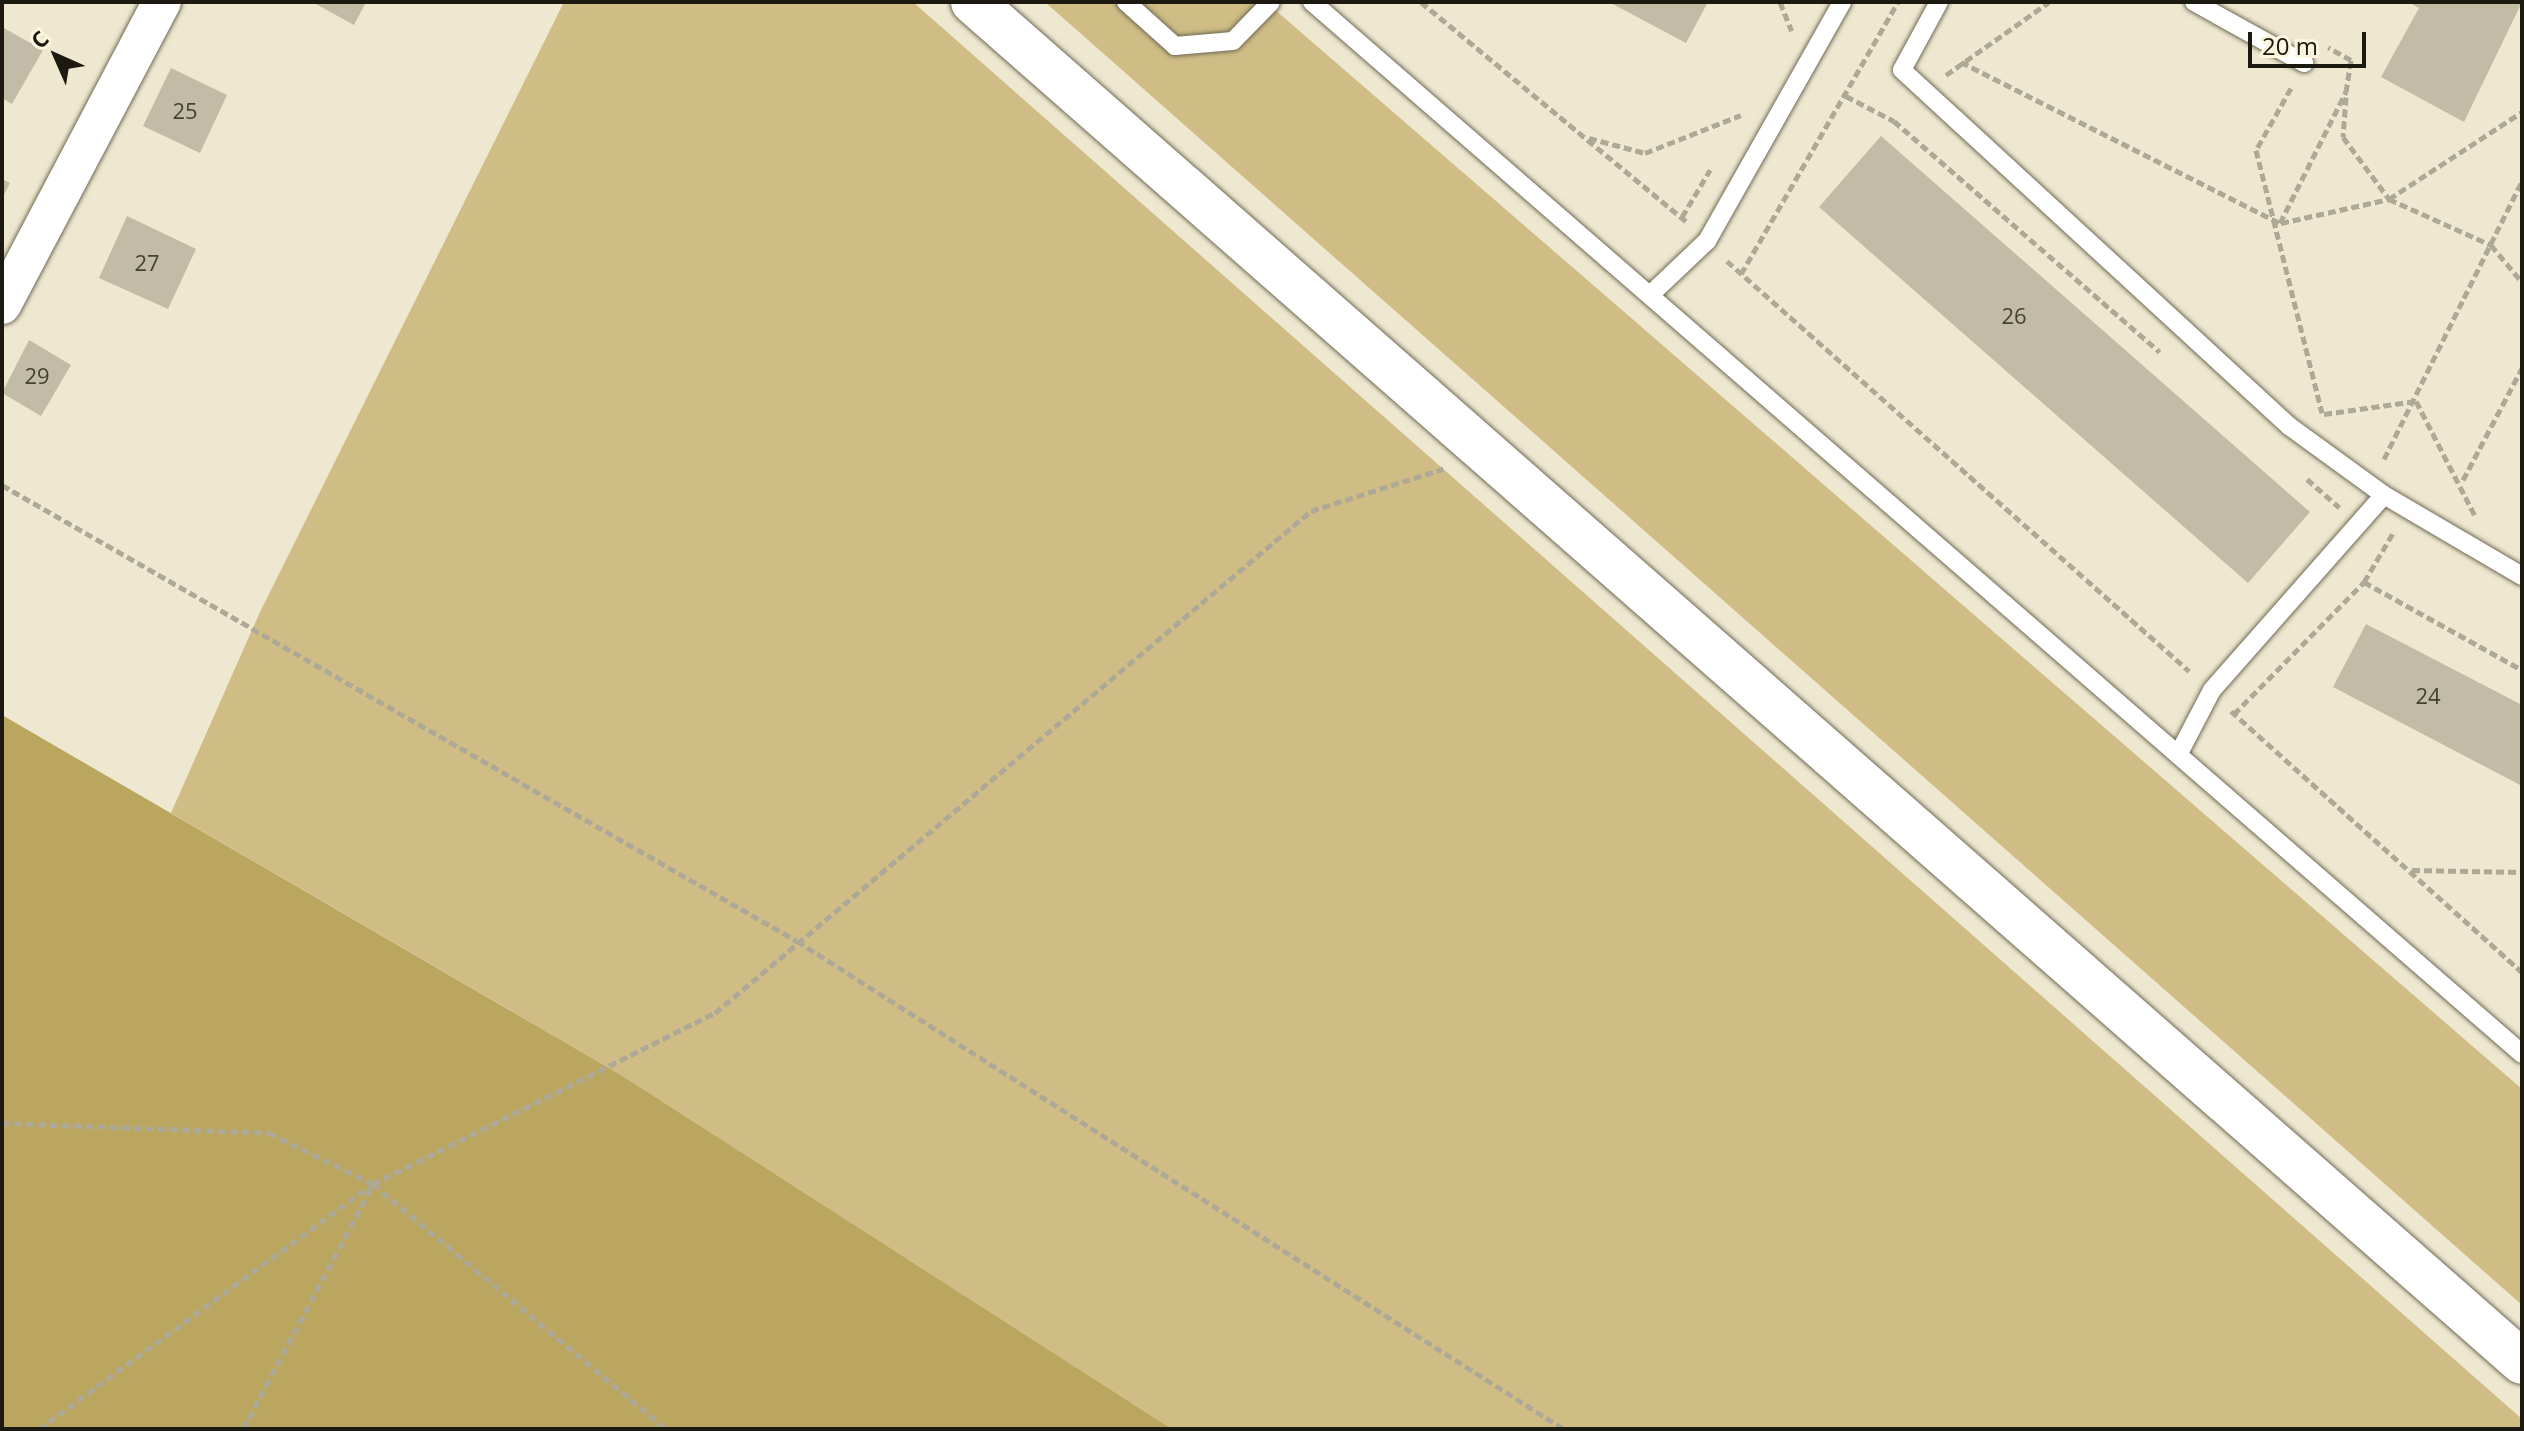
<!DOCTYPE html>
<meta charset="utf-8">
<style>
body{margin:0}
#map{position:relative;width:2524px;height:1431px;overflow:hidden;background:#efe8d1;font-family:"Open Sans",sans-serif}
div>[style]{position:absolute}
.green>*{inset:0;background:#cfbd85}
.forest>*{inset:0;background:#bba660}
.building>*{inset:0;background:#c2bba5}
.path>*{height:5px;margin-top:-2.5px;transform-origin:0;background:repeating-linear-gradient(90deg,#aea996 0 8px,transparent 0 12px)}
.roads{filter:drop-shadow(0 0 2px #706a55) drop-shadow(0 0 2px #706a55)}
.lane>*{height:18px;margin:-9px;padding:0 9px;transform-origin:9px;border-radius:9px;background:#fff}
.street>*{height:38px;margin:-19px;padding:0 19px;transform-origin:19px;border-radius:19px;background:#fff}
.highway>*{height:44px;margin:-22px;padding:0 22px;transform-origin:22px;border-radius:22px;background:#fff}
span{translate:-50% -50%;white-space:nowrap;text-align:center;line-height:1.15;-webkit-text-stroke:6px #fdf6de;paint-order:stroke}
.number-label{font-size:22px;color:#454235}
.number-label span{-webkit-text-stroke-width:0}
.frame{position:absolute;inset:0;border:4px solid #1b1910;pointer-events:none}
.north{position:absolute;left:16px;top:16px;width:80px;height:80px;-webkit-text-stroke:6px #fdf6de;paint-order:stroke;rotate:315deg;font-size:22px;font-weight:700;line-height:32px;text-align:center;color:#1b1910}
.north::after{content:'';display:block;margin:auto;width:28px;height:36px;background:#1b1910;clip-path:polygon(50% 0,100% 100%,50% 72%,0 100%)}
.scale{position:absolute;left:2248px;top:32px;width:118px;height:36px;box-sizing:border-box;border:4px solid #1b1910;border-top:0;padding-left:10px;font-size:24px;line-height:28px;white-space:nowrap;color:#1b1910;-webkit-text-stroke:6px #fdf6de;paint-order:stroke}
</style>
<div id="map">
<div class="green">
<i style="clip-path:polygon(564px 2px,913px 2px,2522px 1419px,2522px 1429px,1172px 1429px,621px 1075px,171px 813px,260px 612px)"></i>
<i style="clip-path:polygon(1045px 2px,1266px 2px,2522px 1089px,2522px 1305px)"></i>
</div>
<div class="forest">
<i style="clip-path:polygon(2px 715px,621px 1075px,1172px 1429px,2px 1429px)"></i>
</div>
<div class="building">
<i style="clip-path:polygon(312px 2px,366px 2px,354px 25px)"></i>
<i style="clip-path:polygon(1609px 2px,1708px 2px,1686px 43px)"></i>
<i style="clip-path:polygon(2408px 2px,2522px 2px,2464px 122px,2381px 77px,2419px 8px)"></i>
<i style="clip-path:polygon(2px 27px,43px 50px,12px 104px,2px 98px)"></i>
<i style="clip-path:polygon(171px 68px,227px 95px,200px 153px,143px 126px)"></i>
<i style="clip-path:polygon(1881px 136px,2310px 512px,2248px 583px,1819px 207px)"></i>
<i style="clip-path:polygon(2px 179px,10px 183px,2px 199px)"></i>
<i style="clip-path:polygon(127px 216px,196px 249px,168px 309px,99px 278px)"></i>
<i style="clip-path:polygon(29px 340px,71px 365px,41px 416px,2px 393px)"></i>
<i style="clip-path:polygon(2366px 624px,2522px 705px,2522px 786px,2333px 687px)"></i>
</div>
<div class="path">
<i style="left:1421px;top:2px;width:344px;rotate:39.6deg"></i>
<i style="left:1780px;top:2px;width:31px;rotate:68deg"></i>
<i style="left:1961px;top:62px;width:357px;rotate:26.8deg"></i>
<i style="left:2280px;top:223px;width:147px;rotate:-63.3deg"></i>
<i style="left:2346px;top:92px;width:32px;rotate:-81deg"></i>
<i style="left:2351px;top:60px;width:26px;rotate:-151deg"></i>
<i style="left:1946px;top:75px;width:126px;rotate:-35.3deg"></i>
<i style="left:2291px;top:88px;width:71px;rotate:119.4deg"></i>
<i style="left:2256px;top:150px;width:271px;rotate:75.9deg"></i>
<i style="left:1846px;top:96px;width:54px;rotate:27.5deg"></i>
<i style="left:1894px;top:121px;width:352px;rotate:41deg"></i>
<i style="left:2346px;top:97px;width:40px;rotate:94.3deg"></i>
<i style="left:2343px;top:137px;width:77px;rotate:53.4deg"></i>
<i style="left:2389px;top:199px;width:112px;rotate:24.3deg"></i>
<i style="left:2491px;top:245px;width:48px;rotate:50deg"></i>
<i style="left:1589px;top:138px;width:58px;rotate:15deg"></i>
<i style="left:1645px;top:153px;width:103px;rotate:-21.6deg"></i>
<i style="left:1682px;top:217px;width:55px;rotate:-59.2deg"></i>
<i style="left:2281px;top:223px;width:111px;rotate:-12.5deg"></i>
<i style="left:2389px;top:199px;width:159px;rotate:-33.2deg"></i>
<i style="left:1727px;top:261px;width:618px;rotate:41.59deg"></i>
<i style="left:1741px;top:274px;width:314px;rotate:-60deg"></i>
<i style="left:2324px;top:414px;width:93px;rotate:-8deg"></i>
<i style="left:2416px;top:401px;width:129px;rotate:62.8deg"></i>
<i style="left:2384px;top:459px;width:310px;rotate:-63.6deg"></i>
<i style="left:2307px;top:479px;width:43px;rotate:41.2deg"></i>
<i style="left:2463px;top:480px;width:127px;rotate:-62.2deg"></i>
<i style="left:2px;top:485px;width:916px;rotate:29.84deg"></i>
<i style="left:797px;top:941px;width:909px;rotate:32.47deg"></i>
<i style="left:2364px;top:582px;width:181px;rotate:29.1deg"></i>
<i style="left:2231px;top:711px;width:391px;rotate:41.9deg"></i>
<i style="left:2234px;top:714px;width:185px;rotate:-45.4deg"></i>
<i style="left:2364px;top:582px;width:57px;rotate:-59.4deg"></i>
<i style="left:2412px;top:870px;width:110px;rotate:1deg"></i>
<i style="left:2px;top:1123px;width:267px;rotate:2.1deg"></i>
<i style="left:269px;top:1133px;width:116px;rotate:26.1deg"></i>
<i style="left:373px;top:1184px;width:382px;rotate:39.9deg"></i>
<i style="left:39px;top:1429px;width:414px;rotate:-36.3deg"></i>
<i style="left:373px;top:1184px;width:382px;rotate:-26.6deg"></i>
<i style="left:715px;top:1013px;width:779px;rotate:-40.11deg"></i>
<i style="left:1311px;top:511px;width:139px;rotate:-17.7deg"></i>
<i style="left:243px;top:1429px;width:275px;rotate:-62deg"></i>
</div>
<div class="roads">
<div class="lane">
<i style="left:1126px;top:2px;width:66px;rotate:41.9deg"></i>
<i style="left:1175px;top:46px;width:58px;rotate:-4.9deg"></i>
<i style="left:1233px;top:41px;width:54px;rotate:-45.7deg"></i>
<i style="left:1312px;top:2px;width:1603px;rotate:41deg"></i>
<i style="left:1939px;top:2px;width:77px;rotate:118.6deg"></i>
<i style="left:1902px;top:70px;width:526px;rotate:42.61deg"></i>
<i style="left:2289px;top:426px;width:117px;rotate:36deg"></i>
<i style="left:2194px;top:2px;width:126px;rotate:29deg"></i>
<i style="left:1650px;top:295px;width:79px;rotate:-43.5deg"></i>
<i style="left:1707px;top:241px;width:274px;rotate:-60.5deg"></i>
<i style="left:2178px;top:755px;width:73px;rotate:-62.4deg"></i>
<i style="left:2212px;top:690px;width:260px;rotate:-48.6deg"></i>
<i style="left:2384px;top:495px;width:160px;rotate:30.4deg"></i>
</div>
<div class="street">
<i style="left:2px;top:305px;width:343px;rotate:-62.2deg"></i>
</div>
<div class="highway">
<i style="left:973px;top:2px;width:2061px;rotate:41.28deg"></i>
</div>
</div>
<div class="number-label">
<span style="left:185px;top:111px">25</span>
<span style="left:147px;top:263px">27</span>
<span style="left:2014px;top:316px">26</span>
<span style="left:37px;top:376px">29</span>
<span style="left:2428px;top:696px">24</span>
</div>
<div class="frame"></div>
<div class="north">С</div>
<div class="scale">20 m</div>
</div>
